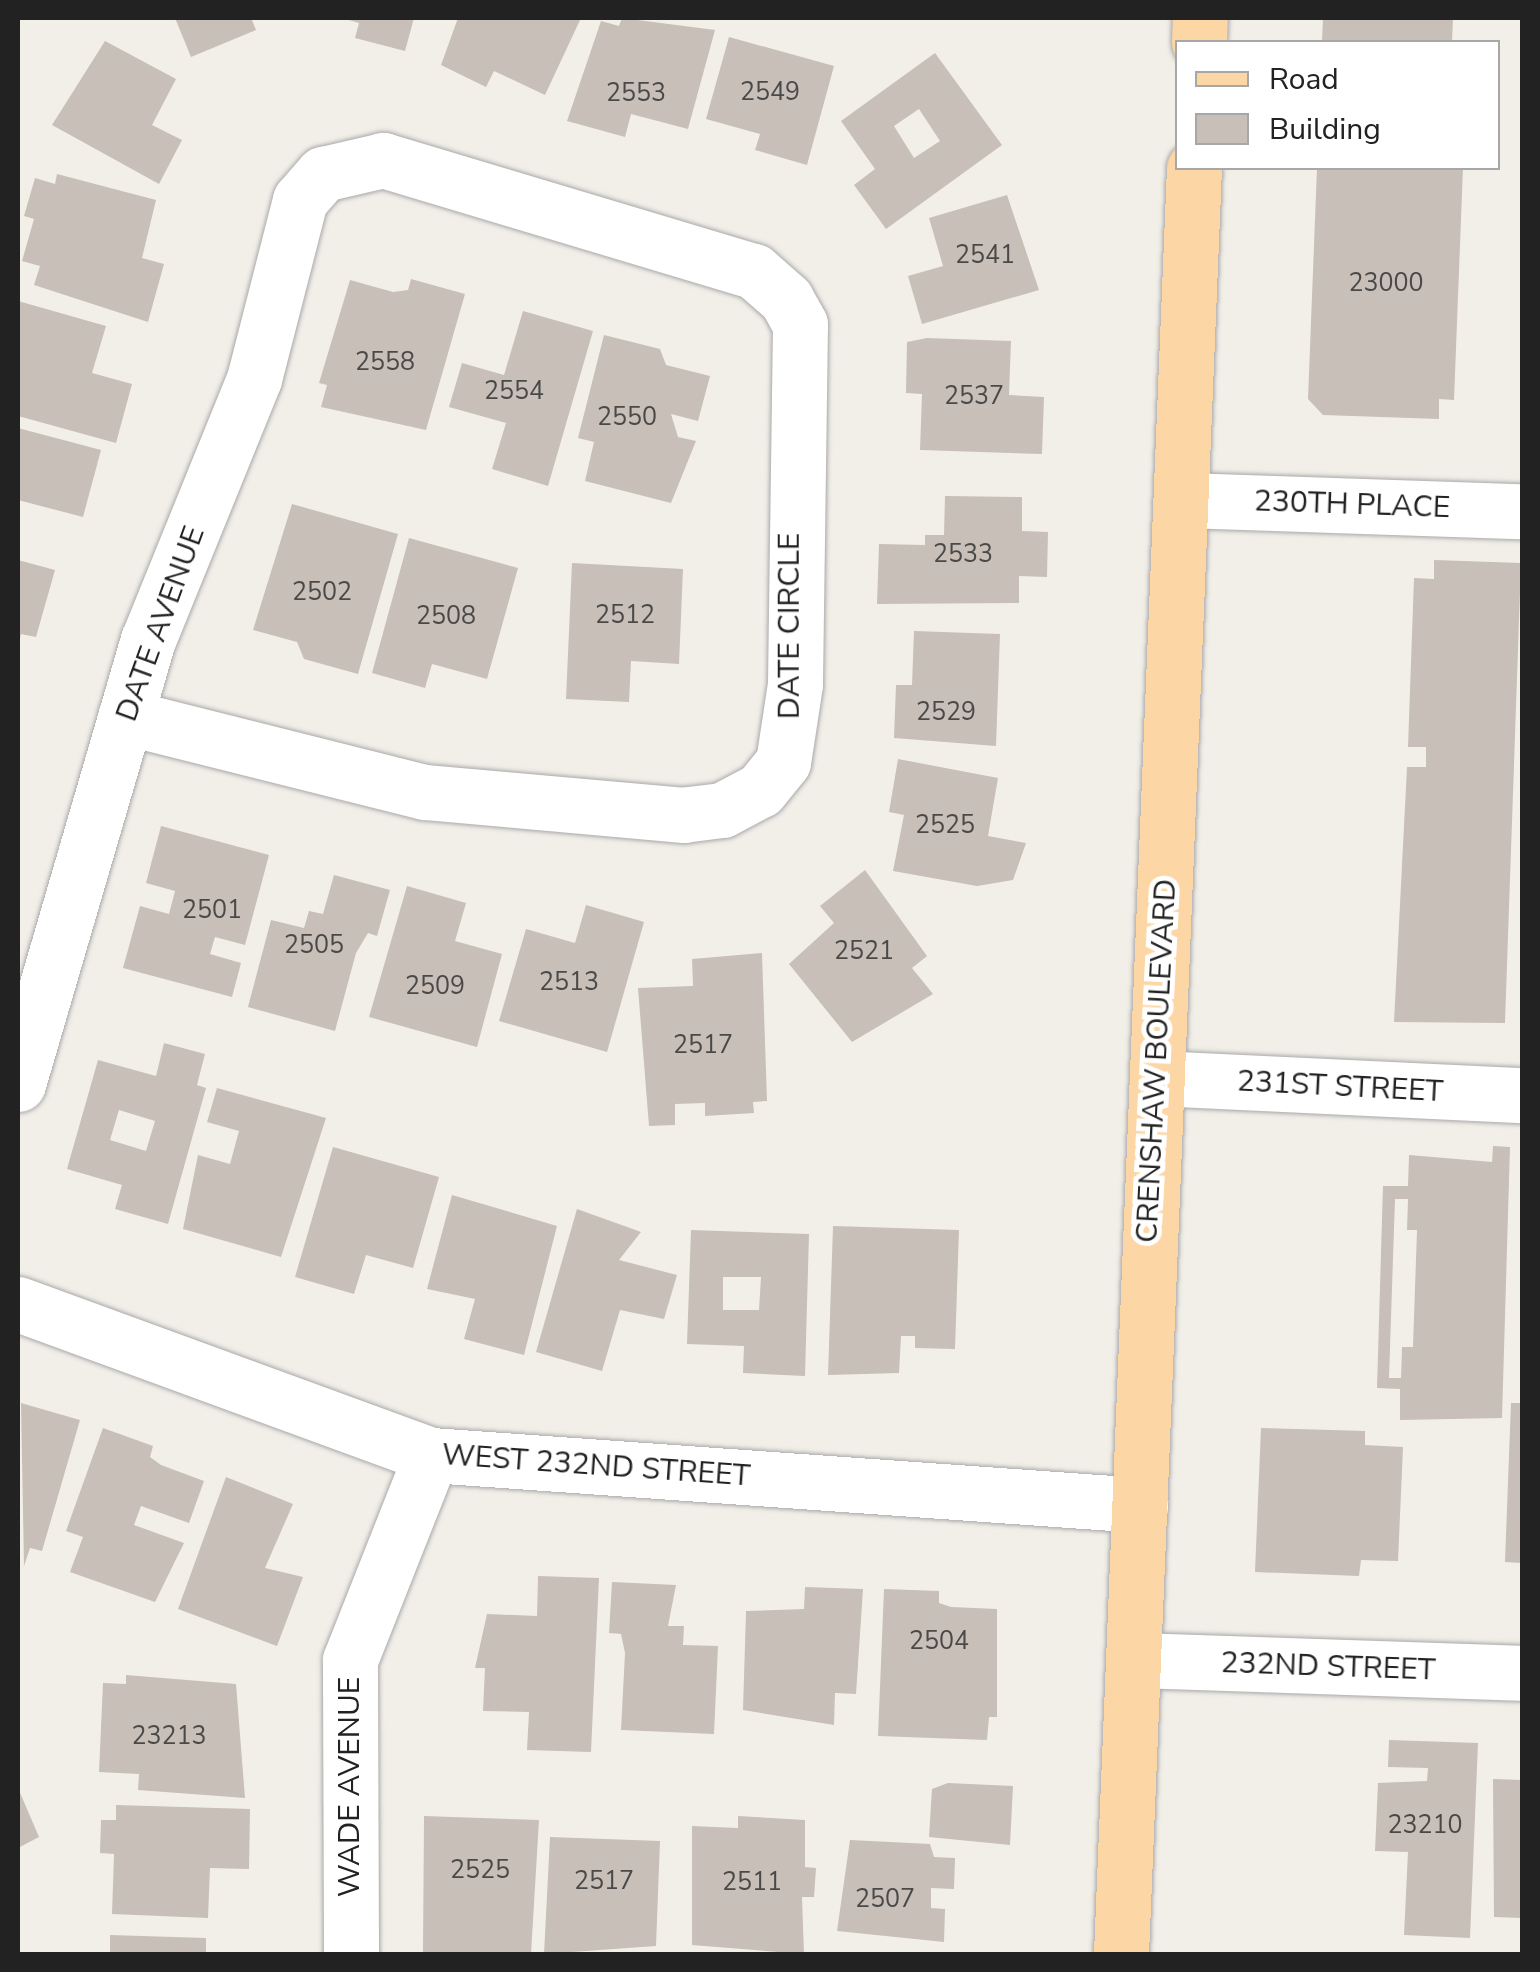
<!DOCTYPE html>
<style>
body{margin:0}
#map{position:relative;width:1540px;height:1972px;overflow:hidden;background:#f2efe9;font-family:"Nunito Sans",sans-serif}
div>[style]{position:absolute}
.building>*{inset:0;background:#c7bfb8}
.roads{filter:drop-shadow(0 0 2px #a9a9a9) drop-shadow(0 0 2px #a9a9a9)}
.minor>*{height:55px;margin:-27.5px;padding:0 27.5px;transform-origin:27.5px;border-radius:27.5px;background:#fff}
.major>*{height:55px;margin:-27.5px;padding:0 27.5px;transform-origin:27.5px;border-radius:27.5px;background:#fcd6a4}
span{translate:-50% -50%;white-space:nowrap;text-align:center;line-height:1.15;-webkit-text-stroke:10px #fff;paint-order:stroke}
.number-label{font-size:25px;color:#4b4948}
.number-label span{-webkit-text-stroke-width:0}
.street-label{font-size:30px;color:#222}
.frame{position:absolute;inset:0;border:20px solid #222;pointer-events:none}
.legend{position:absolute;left:1175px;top:40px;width:325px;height:130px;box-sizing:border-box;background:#fff;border:2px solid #a7a7a7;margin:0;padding:12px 18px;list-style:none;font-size:30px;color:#222}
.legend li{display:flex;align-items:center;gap:20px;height:50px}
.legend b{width:50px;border:2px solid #a7a7a7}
</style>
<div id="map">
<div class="building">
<i style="clip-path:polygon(175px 18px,251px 18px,256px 30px,191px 57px)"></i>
<i style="clip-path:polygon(342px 18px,414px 18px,405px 51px,355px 38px,359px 23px)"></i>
<i style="clip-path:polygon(458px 18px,581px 18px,545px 95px,494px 71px,486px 87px,441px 65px)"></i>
<i style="clip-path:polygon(622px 18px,715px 30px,688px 129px,631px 114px,625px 137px,567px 121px,601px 21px,619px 26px)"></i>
<i style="clip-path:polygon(1323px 18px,1453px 18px,1452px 42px,1322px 42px)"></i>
<i style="clip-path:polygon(729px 37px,834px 66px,807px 165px,755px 150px,760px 134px,706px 119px)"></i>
<i style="clip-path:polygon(105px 41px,176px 79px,152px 125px,182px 140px,159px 184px,52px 125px)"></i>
<i style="clip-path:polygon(evenodd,935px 53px,1002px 145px,886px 229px,854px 185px,875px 169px,841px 121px,935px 53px,919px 109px,940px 141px,914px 158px,894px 126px,919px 109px)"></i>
<i style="clip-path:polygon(1317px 168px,1463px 168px,1454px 400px,1439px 399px,1439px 419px,1323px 415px,1308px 399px)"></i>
<i style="clip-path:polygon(57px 174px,156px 200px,142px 258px,164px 264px,148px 322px,34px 285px,40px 266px,22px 261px,34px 219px,24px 216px,35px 178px,55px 184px)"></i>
<i style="clip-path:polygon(1007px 195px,1039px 290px,922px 324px,908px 276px,943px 266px,929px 218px)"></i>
<i style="clip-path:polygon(411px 279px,465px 294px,426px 430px,321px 407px,327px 385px,319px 383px,350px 280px,393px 292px,408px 290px)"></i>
<i style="clip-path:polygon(18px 301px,106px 326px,92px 373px,132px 384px,116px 443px,18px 416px)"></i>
<i style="clip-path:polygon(523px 311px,593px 331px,548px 486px,492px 469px,506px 423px,449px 407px,462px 363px,504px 375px)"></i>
<i style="clip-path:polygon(604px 335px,660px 349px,666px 365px,710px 376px,698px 421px,671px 414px,678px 437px,696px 441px,671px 503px,585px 481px,594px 442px,578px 438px)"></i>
<i style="clip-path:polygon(927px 338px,1011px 341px,1009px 395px,1044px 397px,1042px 454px,920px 450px,922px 394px,906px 393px,907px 342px)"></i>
<i style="clip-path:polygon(18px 428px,101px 450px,83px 517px,18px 500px)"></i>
<i style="clip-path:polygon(945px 496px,1022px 497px,1022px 531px,1048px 532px,1047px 577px,1019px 576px,1019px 603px,877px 604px,879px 544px,925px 545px,925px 535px,944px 535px)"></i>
<i style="clip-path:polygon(292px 504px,398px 534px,358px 674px,304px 659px,297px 642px,253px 630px)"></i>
<i style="clip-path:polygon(409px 538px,518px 568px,487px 679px,432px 664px,425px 688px,372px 673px)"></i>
<i style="clip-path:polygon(18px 560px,55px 570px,36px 637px,21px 634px,19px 642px)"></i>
<i style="clip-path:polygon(1434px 560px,1521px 563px,1505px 1023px,1394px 1022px,1407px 767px,1426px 767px,1426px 747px,1408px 747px,1414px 578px,1434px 579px)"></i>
<i style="clip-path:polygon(572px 563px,683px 569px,679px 664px,631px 661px,629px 702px,566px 699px)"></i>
<i style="clip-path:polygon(914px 631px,1000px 634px,996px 746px,894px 738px,896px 685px,912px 685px)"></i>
<i style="clip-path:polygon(898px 759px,998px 778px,988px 836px,1026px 843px,1013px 880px,977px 886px,893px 871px,904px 815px,889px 812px)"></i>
<i style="clip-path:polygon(161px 826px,269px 855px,245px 945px,215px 937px,210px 954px,241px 963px,232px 997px,123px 968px,140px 906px,169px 914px,175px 891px,146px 883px)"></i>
<i style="clip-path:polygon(865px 870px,927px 956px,912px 968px,933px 994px,852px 1042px,789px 964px,834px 923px,820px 906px)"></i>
<i style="clip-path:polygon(334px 875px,390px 890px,377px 936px,368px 933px,356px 953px,335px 1031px,248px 1007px,271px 920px,304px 928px,309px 911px,323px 914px)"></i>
<i style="clip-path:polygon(407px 886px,466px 903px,455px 941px,502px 954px,477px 1047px,369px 1017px)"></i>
<i style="clip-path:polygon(586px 905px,644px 922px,607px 1052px,499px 1021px,526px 929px,575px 943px)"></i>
<i style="clip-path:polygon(762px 953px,767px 1101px,753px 1102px,754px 1113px,705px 1116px,705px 1103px,675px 1104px,675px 1125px,649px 1126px,638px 988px,693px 986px,692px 959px)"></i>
<i style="clip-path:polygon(evenodd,164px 1043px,205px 1054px,197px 1085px,206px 1088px,168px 1224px,115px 1209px,122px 1185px,67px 1169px,98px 1060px,156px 1076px,164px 1043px,119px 1110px,155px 1121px,146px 1151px,110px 1140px,119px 1110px)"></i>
<i style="clip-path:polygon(217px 1088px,326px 1118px,281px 1257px,183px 1229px,198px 1155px,230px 1164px,239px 1131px,207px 1122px)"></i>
<i style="clip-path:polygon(evenodd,1493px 1146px,1510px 1147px,1502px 1418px,1400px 1420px,1400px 1389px,1377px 1388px,1383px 1186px,1408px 1186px,1409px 1155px,1492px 1162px,1493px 1146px,1395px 1199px,1408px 1199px,1407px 1230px,1417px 1230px,1413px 1347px,1402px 1347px,1401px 1378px,1389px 1378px,1395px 1199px)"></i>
<i style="clip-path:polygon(333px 1147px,439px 1177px,413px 1268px,366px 1255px,354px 1294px,295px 1277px)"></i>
<i style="clip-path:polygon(452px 1195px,557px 1226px,524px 1355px,464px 1339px,475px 1299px,427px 1289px)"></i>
<i style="clip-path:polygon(577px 1209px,641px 1232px,619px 1260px,677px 1275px,664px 1319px,620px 1310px,602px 1371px,536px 1352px)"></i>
<i style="clip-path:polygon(833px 1226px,959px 1230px,955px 1349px,915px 1348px,915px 1336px,901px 1336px,899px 1373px,828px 1375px)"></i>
<i style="clip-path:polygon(evenodd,691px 1230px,809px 1234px,805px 1376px,743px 1373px,744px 1346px,687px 1344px,691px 1230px,723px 1277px,761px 1277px,759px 1310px,723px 1310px,723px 1277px)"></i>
<i style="clip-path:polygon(21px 1403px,80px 1420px,42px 1551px,30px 1548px,24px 1566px)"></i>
<i style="clip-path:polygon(1511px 1403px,1522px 1403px,1522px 1563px,1505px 1562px)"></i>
<i style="clip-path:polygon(103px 1428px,153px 1446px,150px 1457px,161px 1465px,204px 1481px,189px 1523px,141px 1506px,134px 1525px,184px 1543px,155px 1602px,70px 1572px,83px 1537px,66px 1531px)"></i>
<i style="clip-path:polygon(1261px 1428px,1365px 1431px,1365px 1445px,1403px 1447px,1398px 1561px,1361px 1560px,1359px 1576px,1255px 1572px)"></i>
<i style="clip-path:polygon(226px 1477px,293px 1504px,265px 1568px,303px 1577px,277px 1646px,178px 1609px)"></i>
<i style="clip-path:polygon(538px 1576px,599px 1578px,591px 1752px,527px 1750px,529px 1712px,483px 1711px,485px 1668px,475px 1668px,487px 1614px,537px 1616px)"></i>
<i style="clip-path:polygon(612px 1582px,676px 1585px,668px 1626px,684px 1626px,683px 1645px,718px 1646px,714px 1734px,621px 1730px,625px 1653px,621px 1634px,609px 1633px)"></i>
<i style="clip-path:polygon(805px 1587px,863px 1589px,856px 1694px,835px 1693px,834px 1725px,743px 1710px,746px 1611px,804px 1609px)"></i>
<i style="clip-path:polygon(884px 1589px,939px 1591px,939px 1603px,951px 1607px,997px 1609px,997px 1717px,989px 1717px,987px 1740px,878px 1736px)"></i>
<i style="clip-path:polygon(126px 1675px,236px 1684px,245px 1798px,138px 1790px,139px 1774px,99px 1772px,103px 1683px,126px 1684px)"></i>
<i style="clip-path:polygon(1389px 1740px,1478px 1743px,1470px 1938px,1404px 1935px,1408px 1852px,1375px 1851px,1378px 1783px,1427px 1781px,1428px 1768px,1388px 1767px)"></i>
<i style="clip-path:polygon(1493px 1779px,1522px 1780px,1522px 1918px,1494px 1917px)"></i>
<i style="clip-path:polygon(948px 1783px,1013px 1786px,1010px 1845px,929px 1837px,932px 1789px)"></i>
<i style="clip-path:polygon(18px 1788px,39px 1837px,18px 1848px)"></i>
<i style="clip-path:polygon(116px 1805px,250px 1809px,249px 1869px,210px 1868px,208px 1918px,112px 1914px,114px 1854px,100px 1853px,101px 1820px,116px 1820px)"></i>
<i style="clip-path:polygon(424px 1816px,539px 1820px,531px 1954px,423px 1954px)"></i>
<i style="clip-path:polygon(738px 1816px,805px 1820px,805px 1867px,816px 1868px,814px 1897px,802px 1897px,804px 1954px,692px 1945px,692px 1826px,738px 1828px)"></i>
<i style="clip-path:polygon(550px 1837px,660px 1841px,656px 1946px,544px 1954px)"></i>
<i style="clip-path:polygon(850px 1840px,930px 1844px,934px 1857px,955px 1858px,954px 1889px,931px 1888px,931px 1908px,945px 1909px,944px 1942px,837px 1931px)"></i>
<i style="clip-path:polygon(110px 1935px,206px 1938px,206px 1954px,110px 1954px)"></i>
</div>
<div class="roads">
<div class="minor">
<i style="left:1182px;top:500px;width:340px;rotate:1.9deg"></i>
<i style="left:1157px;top:1078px;width:365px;rotate:2.7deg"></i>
<i style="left:18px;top:1084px;width:463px;rotate:-73.7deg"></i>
<i style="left:148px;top:640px;width:282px;rotate:-67.9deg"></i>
<i style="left:254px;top:379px;width:185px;rotate:-75.6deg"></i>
<i style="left:300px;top:200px;width:35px;rotate:-49deg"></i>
<i style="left:323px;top:174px;width:62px;rotate:-13.1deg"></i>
<i style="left:383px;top:160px;width:387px;rotate:16.7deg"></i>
<i style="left:754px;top:271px;width:43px;rotate:41.2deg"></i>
<i style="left:786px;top:299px;width:29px;rotate:61deg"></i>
<i style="left:800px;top:324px;width:360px;rotate:90.8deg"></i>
<i style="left:795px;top:684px;width:79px;rotate:98.7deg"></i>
<i style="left:783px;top:762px;width:36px;rotate:129deg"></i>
<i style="left:760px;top:790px;width:43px;rotate:152.2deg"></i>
<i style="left:722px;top:810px;width:38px;rotate:173deg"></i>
<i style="left:684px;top:815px;width:261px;rotate:-174.9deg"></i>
<i style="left:424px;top:792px;width:308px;rotate:-165.9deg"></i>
<i style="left:18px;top:1304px;width:440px;rotate:20.1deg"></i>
<i style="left:431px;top:1455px;width:711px;rotate:4.03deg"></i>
<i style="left:1134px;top:1660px;width:388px;rotate:1.9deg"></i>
<i style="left:351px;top:1954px;width:294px;rotate:-90.2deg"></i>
<i style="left:350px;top:1660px;width:220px;rotate:-68.4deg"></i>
</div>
<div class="major">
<i style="left:1199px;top:42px;width:24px;rotate:-88deg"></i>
<i style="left:1121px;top:1954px;width:1787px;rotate:-87.66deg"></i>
</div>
</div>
<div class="number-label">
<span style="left:770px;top:92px">2549</span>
<span style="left:636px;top:93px">2553</span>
<span style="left:985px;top:255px">2541</span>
<span style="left:1386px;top:283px">23000</span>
<span style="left:385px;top:362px">2558</span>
<span style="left:514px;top:391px">2554</span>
<span style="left:974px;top:396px">2537</span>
<span style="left:627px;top:417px">2550</span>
<span style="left:963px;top:554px">2533</span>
<span style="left:322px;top:592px">2502</span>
<span style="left:625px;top:615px">2512</span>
<span style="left:446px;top:616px">2508</span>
<span style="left:946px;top:712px">2529</span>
<span style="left:945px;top:825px">2525</span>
<span style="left:212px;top:910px">2501</span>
<span style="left:314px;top:945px">2505</span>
<span style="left:864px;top:951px">2521</span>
<span style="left:569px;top:982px">2513</span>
<span style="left:435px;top:986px">2509</span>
<span style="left:703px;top:1045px">2517</span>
<span style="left:939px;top:1641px">2504</span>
<span style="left:169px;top:1736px">23213</span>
<span style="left:1425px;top:1825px">23210</span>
<span style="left:480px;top:1870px">2525</span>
<span style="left:604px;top:1881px">2517</span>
<span style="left:752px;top:1882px">2511</span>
<span style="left:885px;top:1899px">2507</span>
</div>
<div class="street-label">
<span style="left:1352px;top:505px;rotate:2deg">230TH PLACE</span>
<span style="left:161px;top:624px;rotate:-70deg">DATE AVENUE</span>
<span style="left:790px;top:626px;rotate:-90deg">DATE CIRCLE</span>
<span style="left:1157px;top:1061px;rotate:-87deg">CRENSHAW BOULEVARD</span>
<span style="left:1340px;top:1087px;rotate:3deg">231ST STREET</span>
<span style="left:596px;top:1466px;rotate:4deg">WEST 232ND STREET</span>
<span style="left:1328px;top:1667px;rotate:2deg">232ND STREET</span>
<span style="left:350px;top:1787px;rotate:-90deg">WADE AVENUE</span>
</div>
<div class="frame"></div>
<ul class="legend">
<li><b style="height:12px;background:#fcd6a4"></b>Road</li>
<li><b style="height:28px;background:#c7bfb8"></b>Building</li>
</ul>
</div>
